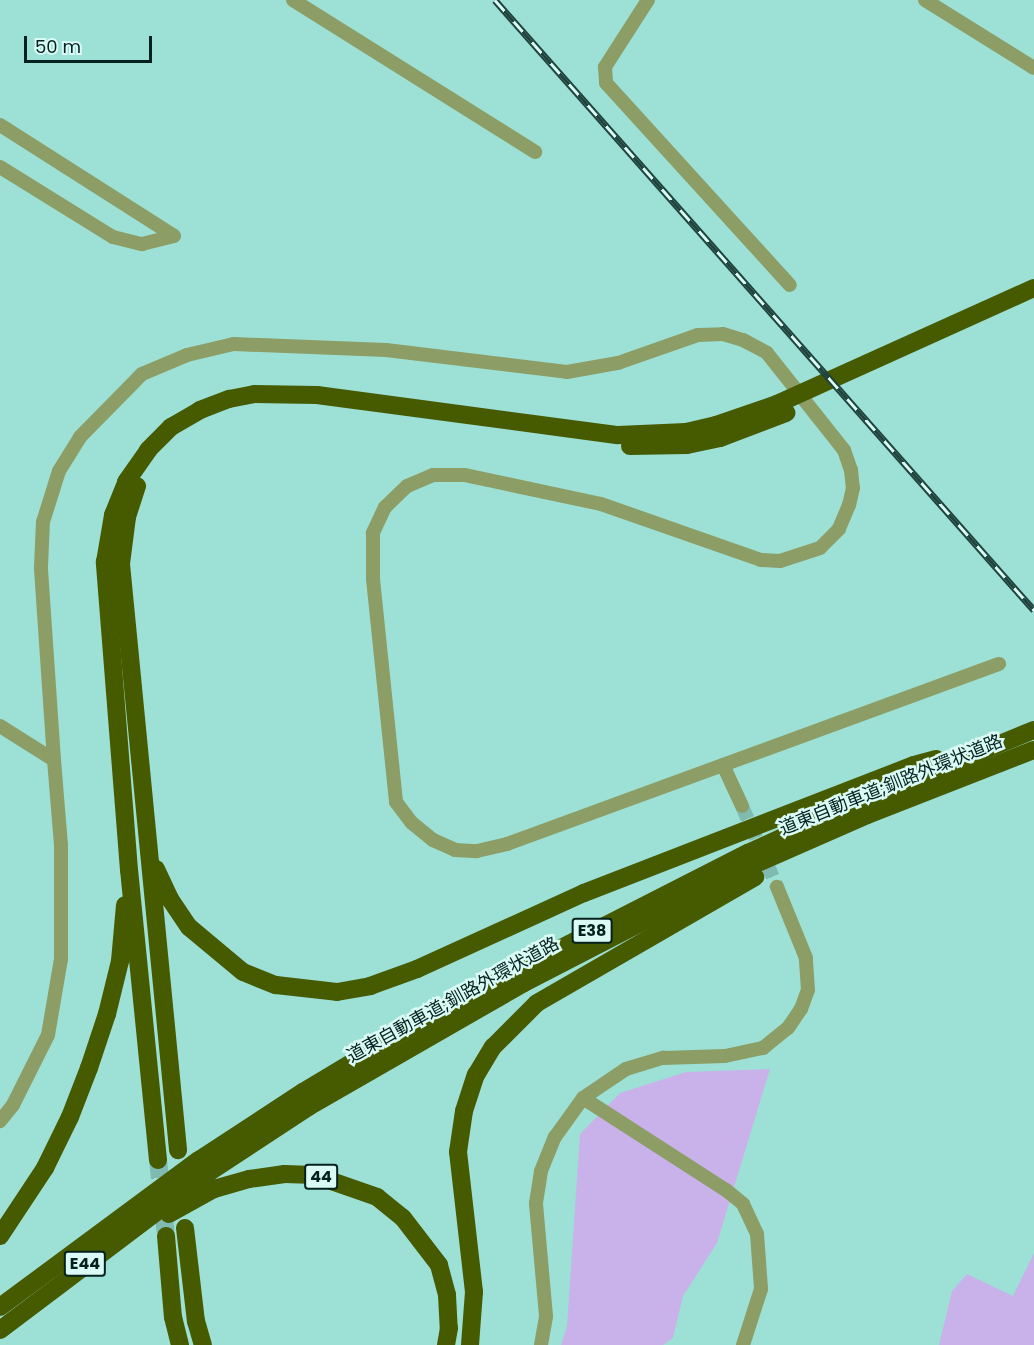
<!DOCTYPE html>
<meta charset="utf-8">
<style>
body{margin:0}
#map{position:relative;width:1034px;height:1345px;overflow:hidden;background:#9de1d6;font-family:Poppins,"Noto Sans JP",sans-serif}
div>[style]{position:absolute}
.green>*{inset:0;background:#c9b2e9}
.street-tunnel>*{height:14px;margin-top:-7px;transform-origin:0;background:repeating-linear-gradient(90deg,#7fbbb1 0 14px,transparent 0 21px)}
.highway-tunnel>*{height:18px;margin-top:-9px;transform-origin:0;background:repeating-linear-gradient(90deg,#7fbbb1 0 18px,transparent 0 27px)}
.street>*{height:14px;margin:-7px;padding:0 7px;transform-origin:7px;border-radius:7px;background:#8c9e65}
.highway>*{height:18px;margin:-9px;padding:0 9px;transform-origin:9px;border-radius:9px;background:#465b00}
.rail>*{height:7px;margin-top:-3.5px;transform-origin:0;background:repeating-linear-gradient(90deg,#dafbf5 0 14px,#20433e 0 28px);box-sizing:border-box;border-block:2px solid #20433e}
span{translate:-50% -50%;white-space:nowrap;text-align:center;line-height:1.15;-webkit-text-stroke:5px #dafbf5;paint-order:stroke}
.shield-label span{padding:2px 4px;background:#dafbf5;border:2px solid;border-radius:4px;-webkit-text-stroke-width:0}
.shield-label{font-size:16px;color:#05211e;font-weight:700}
.street-label{font-size:18px;color:#05211e}
.scale{position:absolute;left:24px;top:36px;width:128px;height:27px;box-sizing:border-box;border:3px solid #05211e;border-top:0;padding-left:8px;font-size:18px;line-height:21px;white-space:nowrap;color:#05211e;-webkit-text-stroke:4px #dafbf5;paint-order:stroke}
</style>
<div id="map">
<div class="green">
<i style="clip-path:polygon(770px 1069px,717px 1243px,683px 1296px,673px 1338px,663px 1345px,561px 1345px,567px 1326px,580px 1134px,620px 1093px,686px 1072px)"></i>
<i style="clip-path:polygon(1034px 1253px,1034px 1345px,939px 1345px,952px 1291px,967px 1274px,1013px 1296px)"></i>
</div>
<div class="street-tunnel">
<i style="left:742px;top:806px;width:88px;rotate:66.6deg"></i>
</div>
<div class="highway-tunnel">
<i style="left:158px;top:1160px;width:76px;rotate:84deg"></i>
</div>
<div class="street">
<i style="left:293px;top:0;width:286px;rotate:32.1deg"></i>
<i style="left:648px;top:0;width:80px;rotate:122.7deg"></i>
<i style="left:605px;top:67px;width:16px;rotate:86deg"></i>
<i style="left:606px;top:83px;width:273px;rotate:47.7deg"></i>
<i style="left:925px;top:0;width:128px;rotate:32deg"></i>
<i style="left:0;top:125px;width:206px;rotate:32.5deg"></i>
<i style="left:0;top:167px;width:133px;rotate:31.8deg"></i>
<i style="left:113px;top:237px;width:30px;rotate:14deg"></i>
<i style="left:142px;top:244px;width:33px;rotate:-14deg"></i>
<i style="left:0;top:726px;width:64px;rotate:32.2deg"></i>
<i style="left:54px;top:760px;width:85px;rotate:85.3deg"></i>
<i style="left:61px;top:845px;width:114px;rotate:90deg"></i>
<i style="left:61px;top:959px;width:77px;rotate:99.7deg"></i>
<i style="left:48px;top:1035px;width:78px;rotate:116.6deg"></i>
<i style="left:13px;top:1105px;width:21px;rotate:129deg"></i>
<i style="left:54px;top:760px;width:193px;rotate:-93.9deg"></i>
<i style="left:41px;top:567px;width:45px;rotate:-87.5deg"></i>
<i style="left:43px;top:522px;width:53px;rotate:-72.6deg"></i>
<i style="left:59px;top:471px;width:40px;rotate:-58deg"></i>
<i style="left:80px;top:437px;width:88px;rotate:-45.5deg"></i>
<i style="left:142px;top:374px;width:49px;rotate:-22.9deg"></i>
<i style="left:187px;top:355px;width:48px;rotate:-13.2deg"></i>
<i style="left:234px;top:344px;width:152px;rotate:2.3deg"></i>
<i style="left:386px;top:350px;width:182px;rotate:6.9deg"></i>
<i style="left:567px;top:372px;width:52px;rotate:-10deg"></i>
<i style="left:618px;top:363px;width:85px;rotate:-19.3deg"></i>
<i style="left:698px;top:335px;width:25px;rotate:-2deg"></i>
<i style="left:723px;top:334px;width:21px;rotate:17deg"></i>
<i style="left:743px;top:340px;width:27px;rotate:28deg"></i>
<i style="left:767px;top:353px;width:124px;rotate:51.6deg"></i>
<i style="left:844px;top:450px;width:21px;rotate:71deg"></i>
<i style="left:851px;top:470px;width:18px;rotate:84deg"></i>
<i style="left:853px;top:488px;width:17px;rotate:103deg"></i>
<i style="left:849px;top:505px;width:26px;rotate:113deg"></i>
<i style="left:839px;top:529px;width:27px;rotate:135deg"></i>
<i style="left:820px;top:548px;width:42px;rotate:162deg"></i>
<i style="left:780px;top:561px;width:19px;rotate:-177deg"></i>
<i style="left:761px;top:560px;width:170px;rotate:-160.7deg"></i>
<i style="left:601px;top:504px;width:140px;rotate:-168deg"></i>
<i style="left:464px;top:475px;width:31px;rotate:180deg"></i>
<i style="left:433px;top:475px;width:28px;rotate:157deg"></i>
<i style="left:407px;top:486px;width:30px;rotate:136deg"></i>
<i style="left:385px;top:507px;width:29px;rotate:115deg"></i>
<i style="left:373px;top:533px;width:46px;rotate:90deg"></i>
<i style="left:373px;top:579px;width:224px;rotate:84.1deg"></i>
<i style="left:396px;top:802px;width:26px;rotate:53deg"></i>
<i style="left:412px;top:823px;width:27px;rotate:39deg"></i>
<i style="left:433px;top:840px;width:24px;rotate:24deg"></i>
<i style="left:455px;top:850px;width:22px;rotate:3deg"></i>
<i style="left:477px;top:851px;width:31px;rotate:-13deg"></i>
<i style="left:507px;top:844px;width:524px;rotate:-20.1deg"></i>
<i style="left:723px;top:765px;width:45px;rotate:65.1deg"></i>
<i style="left:583px;top:1098px;width:170px;rotate:32.8deg"></i>
<i style="left:726px;top:1190px;width:22px;rotate:39deg"></i>
<i style="left:743px;top:1204px;width:33px;rotate:65deg"></i>
<i style="left:757px;top:1234px;width:55px;rotate:85.8deg"></i>
<i style="left:761px;top:1289px;width:59px;rotate:107.8deg"></i>
<i style="left:541px;top:1345px;width:29px;rotate:-80deg"></i>
<i style="left:546px;top:1316px;width:113px;rotate:-95.1deg"></i>
<i style="left:536px;top:1203px;width:32px;rotate:-81deg"></i>
<i style="left:541px;top:1171px;width:37px;rotate:-68deg"></i>
<i style="left:555px;top:1137px;width:48px;rotate:-54.3deg"></i>
<i style="left:583px;top:1098px;width:52px;rotate:-34deg"></i>
<i style="left:626px;top:1069px;width:39px;rotate:-17deg"></i>
<i style="left:663px;top:1058px;width:62px;rotate:-1.8deg"></i>
<i style="left:725px;top:1056px;width:39px;rotate:-12deg"></i>
<i style="left:763px;top:1048px;width:32px;rotate:-39deg"></i>
<i style="left:788px;top:1028px;width:23px;rotate:-56deg"></i>
<i style="left:801px;top:1009px;width:20px;rotate:-70deg"></i>
<i style="left:808px;top:990px;width:32px;rotate:-94deg"></i>
<i style="left:806px;top:958px;width:77px;rotate:-112.2deg"></i>
</div>
<div class="highway">
<i style="left:630px;top:446px;width:57px;rotate:-1deg"></i>
<i style="left:687px;top:445px;width:34px;rotate:-12deg"></i>
<i style="left:720px;top:438px;width:71px;rotate:-20.7deg"></i>
<i style="left:137px;top:486px;width:33px;rotate:108deg"></i>
<i style="left:127px;top:517px;width:47px;rotate:97.3deg"></i>
<i style="left:121px;top:564px;width:589px;rotate:84.44deg"></i>
<i style="left:156px;top:869px;width:33px;rotate:65deg"></i>
<i style="left:170px;top:899px;width:34px;rotate:56deg"></i>
<i style="left:189px;top:927px;width:70px;rotate:39.8deg"></i>
<i style="left:243px;top:972px;width:35px;rotate:22deg"></i>
<i style="left:276px;top:985px;width:61px;rotate:6.5deg"></i>
<i style="left:337px;top:992px;width:34px;rotate:-10deg"></i>
<i style="left:370px;top:986px;width:50px;rotate:-19.9deg"></i>
<i style="left:417px;top:969px;width:183px;rotate:-24.5deg"></i>
<i style="left:584px;top:893px;width:354px;rotate:-21.2deg"></i>
<i style="left:914px;top:765px;width:23px;rotate:-15deg"></i>
<i style="left:158px;top:1160px;width:291px;rotate:-95.7deg"></i>
<i style="left:129px;top:870px;width:309px;rotate:-94.5deg"></i>
<i style="left:105px;top:562px;width:48px;rotate:-80.3deg"></i>
<i style="left:113px;top:515px;width:35px;rotate:-68deg"></i>
<i style="left:126px;top:482px;width:39px;rotate:-55deg"></i>
<i style="left:148px;top:450px;width:33px;rotate:-45deg"></i>
<i style="left:171px;top:427px;width:34px;rotate:-30deg"></i>
<i style="left:200px;top:410px;width:31px;rotate:-21deg"></i>
<i style="left:229px;top:399px;width:25px;rotate:-11deg"></i>
<i style="left:254px;top:394px;width:63px;rotate:0.9deg"></i>
<i style="left:317px;top:395px;width:304px;rotate:7.6deg"></i>
<i style="left:618px;top:435px;width:68px;rotate:-2.5deg"></i>
<i style="left:686px;top:432px;width:31px;rotate:-13deg"></i>
<i style="left:716px;top:425px;width:65px;rotate:-19deg"></i>
<i style="left:777px;top:404px;width:282px;rotate:-24.3deg"></i>
<i style="left:169px;top:1214px;width:51px;rotate:-29.1deg"></i>
<i style="left:214px;top:1189px;width:36px;rotate:-16deg"></i>
<i style="left:249px;top:1179px;width:36px;rotate:-8deg"></i>
<i style="left:285px;top:1174px;width:29px;rotate:2deg"></i>
<i style="left:314px;top:1175px;width:67px;rotate:19.2deg"></i>
<i style="left:377px;top:1197px;width:33px;rotate:39deg"></i>
<i style="left:403px;top:1218px;width:59px;rotate:52.5deg"></i>
<i style="left:439px;top:1265px;width:31px;rotate:75deg"></i>
<i style="left:447px;top:1295px;width:33px;rotate:87deg"></i>
<i style="left:449px;top:1328px;width:17px;rotate:100deg"></i>
<i style="left:185px;top:1228px;width:94px;rotate:83.3deg"></i>
<i style="left:196px;top:1321px;width:25px;rotate:74deg"></i>
<i style="left:0;top:1236px;width:82px;rotate:-56.5deg"></i>
<i style="left:45px;top:1168px;width:57px;rotate:-63.9deg"></i>
<i style="left:70px;top:1117px;width:53px;rotate:-68.8deg"></i>
<i style="left:89px;top:1068px;width:57px;rotate:-71.6deg"></i>
<i style="left:107px;top:1014px;width:55px;rotate:-76.2deg"></i>
<i style="left:120px;top:961px;width:56px;rotate:-84.9deg"></i>
<i style="left:166px;top:1236px;width:81px;rotate:85.1deg"></i>
<i style="left:173px;top:1317px;width:29px;rotate:76deg"></i>
<i style="left:0;top:1307px;width:247px;rotate:-36.5deg"></i>
<i style="left:199px;top:1160px;width:124px;rotate:-33.2deg"></i>
<i style="left:303px;top:1092px;width:117px;rotate:-31deg"></i>
<i style="left:403px;top:1032px;width:131px;rotate:-28.3deg"></i>
<i style="left:518px;top:970px;width:258px;rotate:-27deg"></i>
<i style="left:748px;top:853px;width:122px;rotate:-24.7deg"></i>
<i style="left:859px;top:802px;width:189px;rotate:-22.4deg"></i>
<i style="left:0;top:1330px;width:261px;rotate:-37deg"></i>
<i style="left:208px;top:1173px;width:122px;rotate:-33.3deg"></i>
<i style="left:310px;top:1106px;width:247px;rotate:-29.9deg"></i>
<i style="left:524px;top:983px;width:255px;rotate:-27.3deg"></i>
<i style="left:751px;top:866px;width:127px;rotate:-23.7deg"></i>
<i style="left:867px;top:815px;width:179px;rotate:-21.3deg"></i>
<i style="left:470px;top:1345px;width:53px;rotate:-85.7deg"></i>
<i style="left:474px;top:1292px;width:141px;rotate:-96.5deg"></i>
<i style="left:458px;top:1152px;width:41px;rotate:-81.7deg"></i>
<i style="left:464px;top:1111px;width:38px;rotate:-72deg"></i>
<i style="left:476px;top:1075px;width:33px;rotate:-59deg"></i>
<i style="left:493px;top:1047px;width:62px;rotate:-45deg"></i>
<i style="left:537px;top:1003px;width:252px;rotate:-30deg"></i>
</div>
<div class="rail">
<i style="left:495px;top:0;width:814px;rotate:48.54deg"></i>
</div>
<div class="shield-label">
<span style="left:592px;top:931px">E38</span>
<span style="left:321px;top:1177px">44</span>
<span style="left:85px;top:1264px">E44</span>
</div>
<div class="street-label">
<span style="left:891px;top:785px;rotate:-22deg">道東自動車道;釧路外環状道路</span>
<span style="left:453px;top:1000px;rotate:-29deg">道東自動車道;釧路外環状道路</span>
</div>
<div class="scale">50 m</div>
</div>
